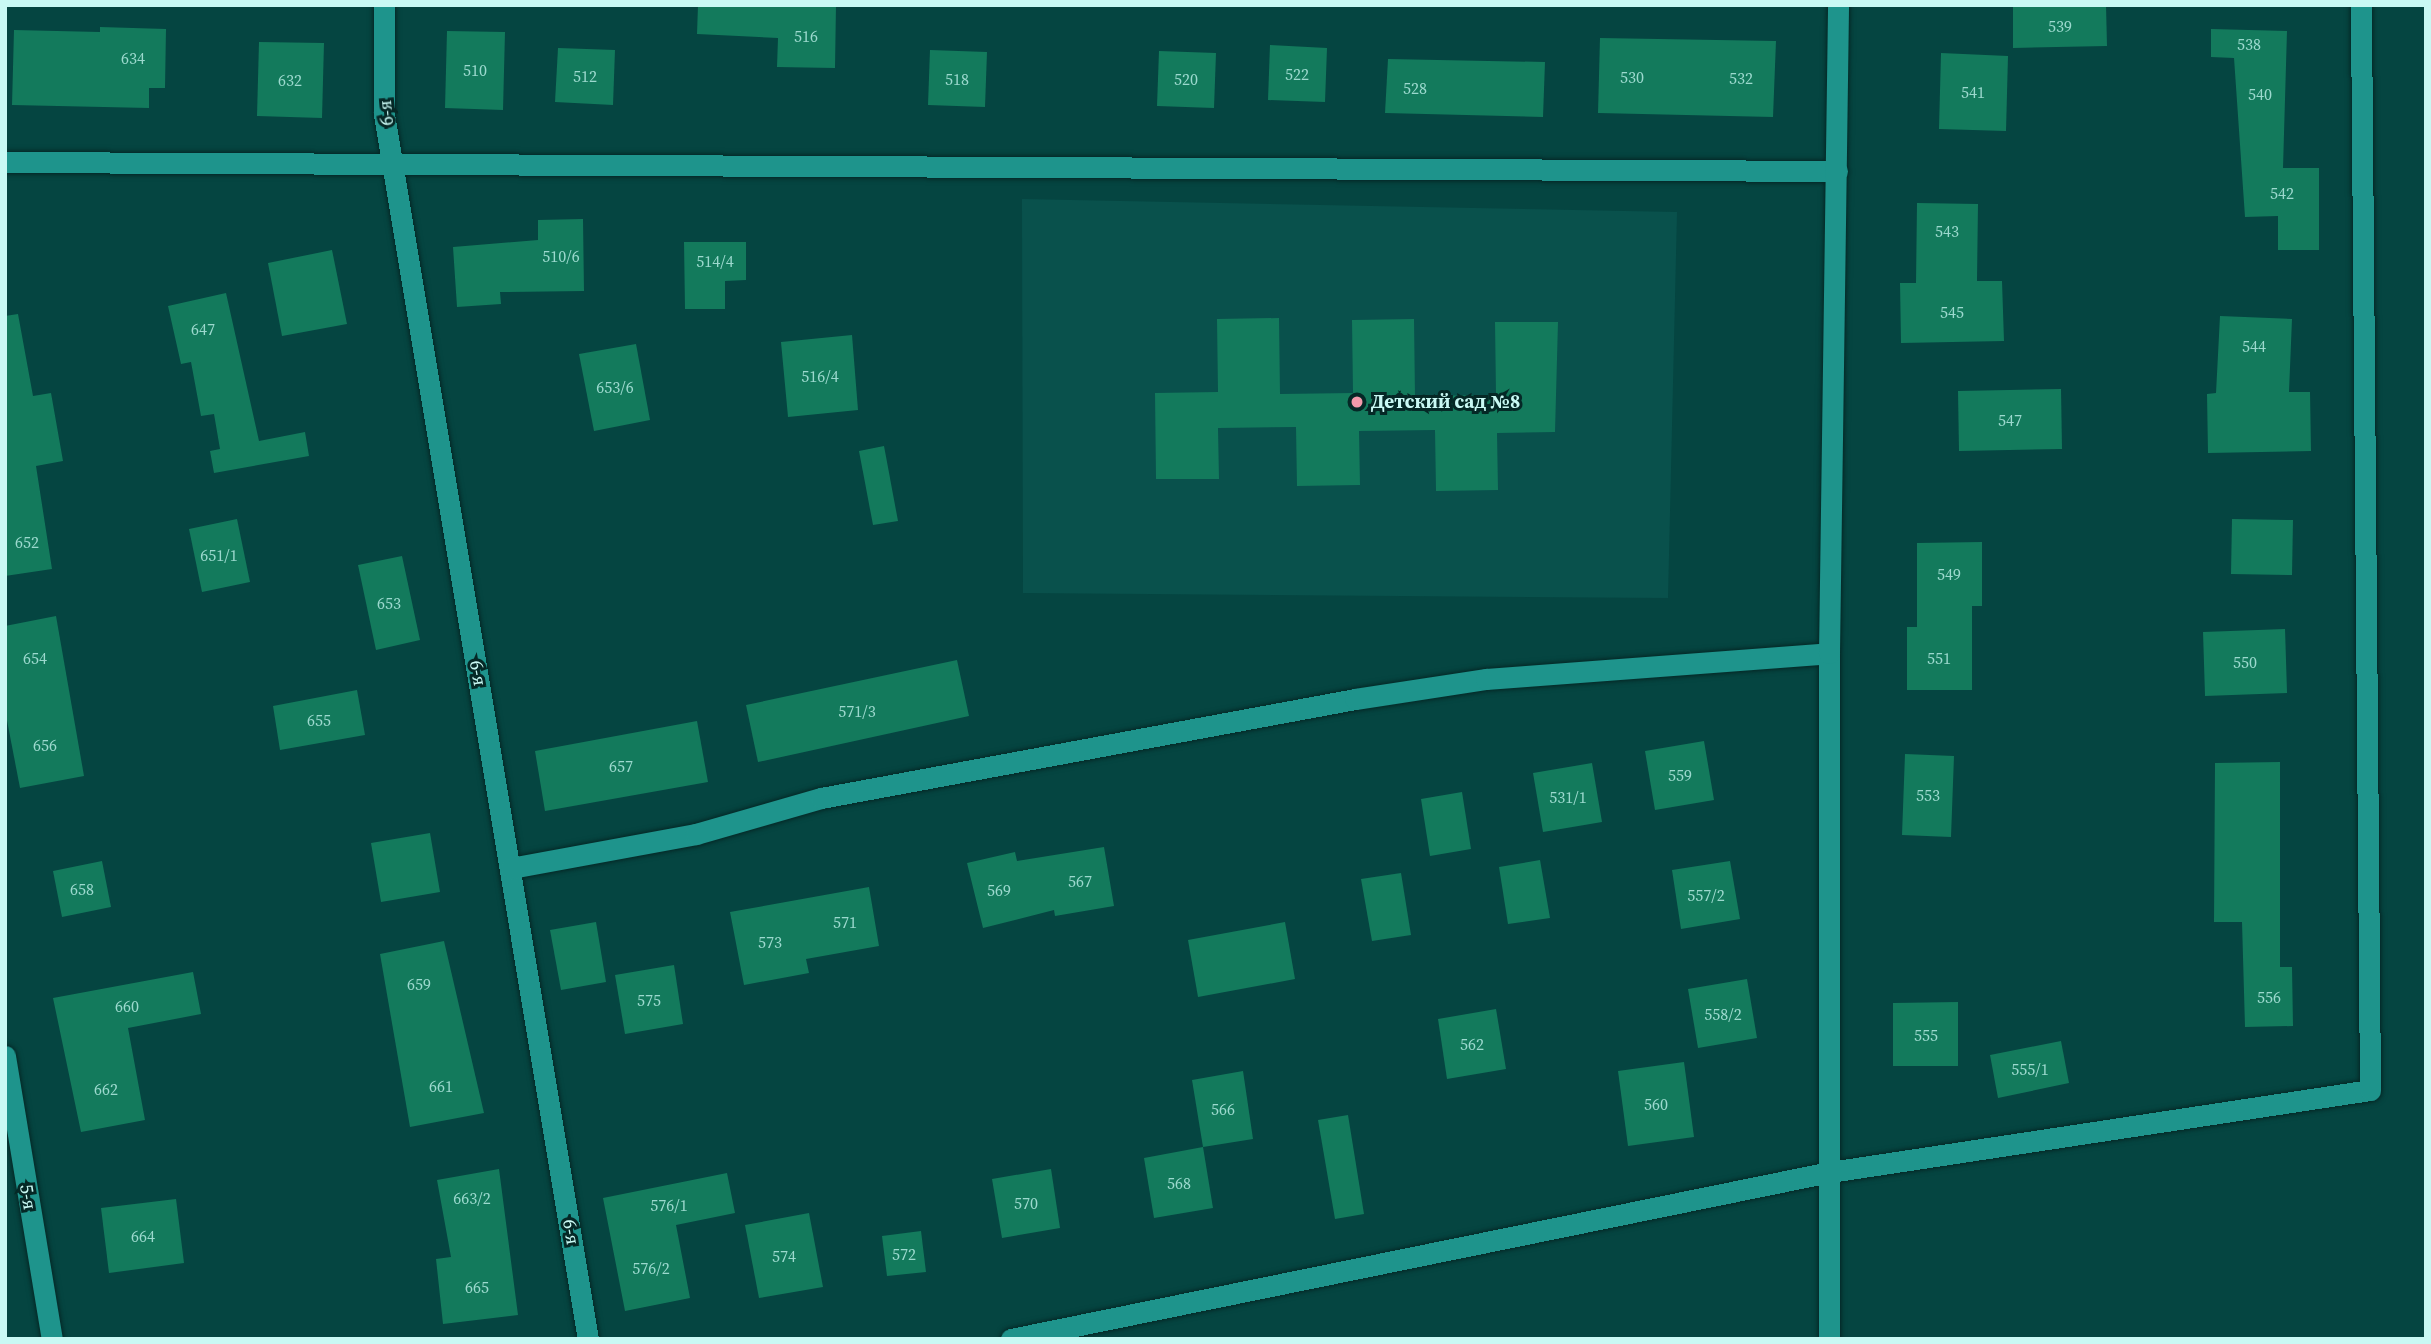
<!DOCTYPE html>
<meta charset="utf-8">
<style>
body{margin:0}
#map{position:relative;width:2431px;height:1344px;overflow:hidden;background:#054541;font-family:"Source Serif 4",serif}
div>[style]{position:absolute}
.built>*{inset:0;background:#09514c}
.building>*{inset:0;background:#137a5c}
.roads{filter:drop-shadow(0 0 2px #052826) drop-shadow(0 0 2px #052826)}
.minor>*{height:21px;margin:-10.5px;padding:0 10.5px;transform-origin:10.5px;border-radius:10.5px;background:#1e948c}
.dots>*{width:19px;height:19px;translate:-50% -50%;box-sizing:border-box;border:4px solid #052826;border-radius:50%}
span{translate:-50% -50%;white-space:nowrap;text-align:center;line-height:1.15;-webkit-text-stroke:6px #052826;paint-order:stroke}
.number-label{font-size:16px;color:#9cd9ce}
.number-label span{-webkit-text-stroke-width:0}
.street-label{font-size:19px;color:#c9f9f4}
.poi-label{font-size:19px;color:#c9f9f4;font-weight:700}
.left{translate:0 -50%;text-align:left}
.frame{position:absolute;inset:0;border:7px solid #c9f9f4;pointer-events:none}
</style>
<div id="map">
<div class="built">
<i style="clip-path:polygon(1022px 199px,1677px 212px,1668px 598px,1023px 593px)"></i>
</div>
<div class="building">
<i style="clip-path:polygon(698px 5px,836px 5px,835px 68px,777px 67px,778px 38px,697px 34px)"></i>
<i style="clip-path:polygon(2013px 5px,2106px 5px,2107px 46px,2013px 48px)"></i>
<i style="clip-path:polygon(100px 27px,166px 29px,165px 88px,149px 88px,149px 108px,12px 105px,14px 30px,100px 32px)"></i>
<i style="clip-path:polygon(2211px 29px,2287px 31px,2283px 168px,2319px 168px,2319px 250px,2278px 250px,2278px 216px,2245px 217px,2234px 58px,2211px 57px)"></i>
<i style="clip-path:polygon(447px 31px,505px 32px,503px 110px,445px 108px)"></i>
<i style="clip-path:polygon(1600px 38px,1776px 41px,1773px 117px,1598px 113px)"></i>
<i style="clip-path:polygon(259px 42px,324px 43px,322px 118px,257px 116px)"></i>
<i style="clip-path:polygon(1270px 45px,1327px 48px,1325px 102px,1268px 100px)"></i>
<i style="clip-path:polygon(558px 48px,615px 50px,613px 105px,555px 102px)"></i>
<i style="clip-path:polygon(930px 50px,987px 52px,985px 107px,928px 105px)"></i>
<i style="clip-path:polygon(1159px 51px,1216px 53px,1214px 108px,1157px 106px)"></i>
<i style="clip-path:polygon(1941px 53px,2008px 56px,2006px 131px,1939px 129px)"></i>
<i style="clip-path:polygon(1388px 59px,1545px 62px,1543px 117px,1385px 113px)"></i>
<i style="clip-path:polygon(1917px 203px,1978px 204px,1977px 281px,2002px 281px,2004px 341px,1901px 343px,1900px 283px,1916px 283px)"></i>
<i style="clip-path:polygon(583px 219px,584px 291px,500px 292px,501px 304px,457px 307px,453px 247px,538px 240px,538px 220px)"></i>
<i style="clip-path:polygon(684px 242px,746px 242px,746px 280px,725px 281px,725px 309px,685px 309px)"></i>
<i style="clip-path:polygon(332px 250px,347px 324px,282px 336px,268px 263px)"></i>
<i style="clip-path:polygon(226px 293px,259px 441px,305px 432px,309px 456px,214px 473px,210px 451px,220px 449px,214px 414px,201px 416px,191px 362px,181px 364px,168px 306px)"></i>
<i style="clip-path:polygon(18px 314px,33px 396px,51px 393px,63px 461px,36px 466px,52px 569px,5px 576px,5px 316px)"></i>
<i style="clip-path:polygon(2220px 316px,2292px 319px,2289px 392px,2310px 392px,2311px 451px,2208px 453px,2207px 394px,2216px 393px)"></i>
<i style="clip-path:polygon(1279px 318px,1280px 394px,1353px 393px,1352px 320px,1414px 319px,1415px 396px,1496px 395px,1495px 322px,1558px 322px,1555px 432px,1497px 433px,1498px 490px,1436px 491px,1435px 430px,1359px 431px,1360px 485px,1297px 486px,1296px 427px,1218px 428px,1219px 479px,1156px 479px,1155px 393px,1218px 392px,1217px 319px)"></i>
<i style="clip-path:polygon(852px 335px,858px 410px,788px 417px,781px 342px)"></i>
<i style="clip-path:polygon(636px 344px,650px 420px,594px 431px,579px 354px)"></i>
<i style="clip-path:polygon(2061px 389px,2062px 449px,1959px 451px,1958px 391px)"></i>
<i style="clip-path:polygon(884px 446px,898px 521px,873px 525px,859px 451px)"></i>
<i style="clip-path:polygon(237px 519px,250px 582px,202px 592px,189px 529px)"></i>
<i style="clip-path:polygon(2232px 519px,2293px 520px,2292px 575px,2231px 574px)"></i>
<i style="clip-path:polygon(1982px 542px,1982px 606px,1972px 606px,1972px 690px,1907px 690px,1907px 627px,1917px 627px,1917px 543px)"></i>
<i style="clip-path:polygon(402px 556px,420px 640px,376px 650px,358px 565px)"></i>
<i style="clip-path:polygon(56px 616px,84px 776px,20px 788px,5px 710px,5px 626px)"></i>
<i style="clip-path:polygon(2285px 629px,2287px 693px,2205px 696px,2203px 632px)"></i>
<i style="clip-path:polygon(957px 660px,969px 716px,758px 762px,746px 705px)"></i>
<i style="clip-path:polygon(357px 690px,365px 735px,280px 750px,273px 706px)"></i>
<i style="clip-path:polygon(697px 721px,708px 782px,545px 811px,535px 751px)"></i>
<i style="clip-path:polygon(1704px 741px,1714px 800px,1655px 810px,1645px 751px)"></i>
<i style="clip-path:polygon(1905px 754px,1954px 756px,1951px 837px,1902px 835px)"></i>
<i style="clip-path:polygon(2280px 762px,2280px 967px,2292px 967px,2293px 1026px,2245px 1027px,2242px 922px,2214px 922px,2215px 763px)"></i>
<i style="clip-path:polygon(1592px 763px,1602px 822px,1543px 832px,1533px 773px)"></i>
<i style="clip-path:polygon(1462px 792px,1471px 849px,1430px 856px,1421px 799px)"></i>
<i style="clip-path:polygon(430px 833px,440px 892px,381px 902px,371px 843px)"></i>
<i style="clip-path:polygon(1104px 847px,1114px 906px,1055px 916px,1054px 910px,983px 928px,967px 863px,1015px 852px,1017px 861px)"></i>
<i style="clip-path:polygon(1540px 860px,1550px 918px,1508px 924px,1499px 867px)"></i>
<i style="clip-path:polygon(102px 861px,111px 907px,62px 917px,53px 871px)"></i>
<i style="clip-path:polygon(1730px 861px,1740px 919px,1681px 929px,1672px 870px)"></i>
<i style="clip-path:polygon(1401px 873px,1411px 935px,1372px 941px,1361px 879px)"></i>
<i style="clip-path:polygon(869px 887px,879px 946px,806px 959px,809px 973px,744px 985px,730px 912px)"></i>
<i style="clip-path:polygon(596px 922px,606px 982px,561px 990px,550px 930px)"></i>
<i style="clip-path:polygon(1285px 922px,1295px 979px,1198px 997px,1188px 940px)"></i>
<i style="clip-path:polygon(444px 941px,484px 1113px,410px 1127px,380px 954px)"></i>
<i style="clip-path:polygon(674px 965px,683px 1024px,625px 1034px,615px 975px)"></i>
<i style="clip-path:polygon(193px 972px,201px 1014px,128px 1028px,145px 1120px,81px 1132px,53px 998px)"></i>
<i style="clip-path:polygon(1747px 979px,1757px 1038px,1698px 1048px,1688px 989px)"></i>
<i style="clip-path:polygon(1958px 1002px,1958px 1066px,1893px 1066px,1893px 1003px)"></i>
<i style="clip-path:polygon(1496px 1009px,1506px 1069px,1447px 1079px,1438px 1019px)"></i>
<i style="clip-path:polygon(2061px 1041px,2069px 1083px,1998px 1098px,1990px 1055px)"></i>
<i style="clip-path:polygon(1684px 1062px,1694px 1137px,1628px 1146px,1618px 1071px)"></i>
<i style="clip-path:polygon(1243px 1071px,1253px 1139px,1203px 1147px,1192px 1080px)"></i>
<i style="clip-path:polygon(1348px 1115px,1364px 1214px,1335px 1219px,1318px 1120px)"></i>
<i style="clip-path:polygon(1203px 1147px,1213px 1208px,1154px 1218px,1144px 1158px)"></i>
<i style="clip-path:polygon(499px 1169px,518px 1315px,443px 1324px,436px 1259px,451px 1257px,437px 1180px)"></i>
<i style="clip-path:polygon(1051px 1169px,1060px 1228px,1002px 1238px,992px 1179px)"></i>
<i style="clip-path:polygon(727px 1173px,735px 1213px,676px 1225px,690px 1298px,625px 1311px,603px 1198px)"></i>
<i style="clip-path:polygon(176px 1199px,184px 1263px,109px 1273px,101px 1208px)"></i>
<i style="clip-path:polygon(809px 1213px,823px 1287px,759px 1298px,745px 1225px)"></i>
<i style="clip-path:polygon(921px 1231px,926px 1272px,887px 1276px,882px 1236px)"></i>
</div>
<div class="roads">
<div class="minor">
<i style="left:384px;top:5px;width:109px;rotate:90deg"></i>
<i style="left:384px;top:114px;width:1242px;rotate:80.55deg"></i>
<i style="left:5px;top:162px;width:1832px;rotate:0.28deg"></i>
<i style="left:511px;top:868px;width:188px;rotate:-10.4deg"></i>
<i style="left:696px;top:834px;width:130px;rotate:-16.1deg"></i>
<i style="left:821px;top:798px;width:543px;rotate:-10.5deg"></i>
<i style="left:1355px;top:699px;width:133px;rotate:-8.7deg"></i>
<i style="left:1486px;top:679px;width:344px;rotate:-4.3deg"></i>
<i style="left:5px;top:1056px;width:287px;rotate:80.6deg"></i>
<i style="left:1011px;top:1339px;width:836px;rotate:-11.53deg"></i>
<i style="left:1830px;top:1172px;width:546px;rotate:-8.63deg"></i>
<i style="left:2370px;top:1090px;width:1085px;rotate:-90.48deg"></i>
<i style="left:1829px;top:1339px;width:686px;rotate:-90deg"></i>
<i style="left:1829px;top:653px;width:648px;rotate:-89.2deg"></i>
</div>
</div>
<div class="dots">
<i style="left:1357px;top:402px;background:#f39aab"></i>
</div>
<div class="number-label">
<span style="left:2060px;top:26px">539</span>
<span style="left:806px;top:36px">516</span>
<span style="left:2249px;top:44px">538</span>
<span style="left:133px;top:58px">634</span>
<span style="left:475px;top:70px">510</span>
<span style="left:1297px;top:74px">522</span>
<span style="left:585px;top:76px">512</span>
<span style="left:1632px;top:77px">530</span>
<span style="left:1741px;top:78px">532</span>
<span style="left:957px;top:79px">518</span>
<span style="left:1186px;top:79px">520</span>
<span style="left:290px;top:80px">632</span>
<span style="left:1415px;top:88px">528</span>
<span style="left:1973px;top:92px">541</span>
<span style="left:2260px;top:94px">540</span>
<span style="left:2282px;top:193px">542</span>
<span style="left:1947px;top:231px">543</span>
<span style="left:561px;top:256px">510/6</span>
<span style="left:715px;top:261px">514/4</span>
<span style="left:1952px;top:312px">545</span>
<span style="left:203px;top:329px">647</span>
<span style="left:2254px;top:346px">544</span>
<span style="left:820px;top:376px">516/4</span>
<span style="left:615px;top:387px">653/6</span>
<span style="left:2010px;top:420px">547</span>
<span style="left:27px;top:542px">652</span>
<span style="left:219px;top:555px">651/1</span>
<span style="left:1949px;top:574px">549</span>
<span style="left:389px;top:603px">653</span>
<span style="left:35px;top:658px">654</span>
<span style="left:1939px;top:658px">551</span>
<span style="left:2245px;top:662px">550</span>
<span style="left:857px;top:711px">571/3</span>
<span style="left:319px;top:720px">655</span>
<span style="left:45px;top:745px">656</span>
<span style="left:621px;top:766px">657</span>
<span style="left:1680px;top:775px">559</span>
<span style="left:1928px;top:795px">553</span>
<span style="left:1568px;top:797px">531/1</span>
<span style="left:1080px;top:881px">567</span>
<span style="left:82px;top:889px">658</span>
<span style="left:999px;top:890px">569</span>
<span style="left:1706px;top:895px">557/2</span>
<span style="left:845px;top:922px">571</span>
<span style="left:770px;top:942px">573</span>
<span style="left:419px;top:984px">659</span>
<span style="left:2269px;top:997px">556</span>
<span style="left:649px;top:1000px">575</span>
<span style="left:127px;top:1006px">660</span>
<span style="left:1723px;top:1014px">558/2</span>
<span style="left:1926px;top:1035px">555</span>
<span style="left:1472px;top:1044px">562</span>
<span style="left:2030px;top:1069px">555/1</span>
<span style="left:441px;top:1086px">661</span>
<span style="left:106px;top:1089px">662</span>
<span style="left:1656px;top:1104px">560</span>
<span style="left:1223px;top:1109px">566</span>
<span style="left:1179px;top:1183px">568</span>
<span style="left:472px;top:1198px">663/2</span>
<span style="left:1026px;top:1203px">570</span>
<span style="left:669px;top:1205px">576/1</span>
<span style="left:143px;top:1236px">664</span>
<span style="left:904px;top:1254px">572</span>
<span style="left:784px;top:1256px">574</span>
<span style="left:651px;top:1268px">576/2</span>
<span style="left:477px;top:1287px">665</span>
</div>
<div class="street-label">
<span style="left:386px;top:113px;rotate:-95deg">6-я</span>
<span style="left:478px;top:673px;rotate:80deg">6-я</span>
<span style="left:28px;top:1197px;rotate:81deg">5-я</span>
<span style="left:571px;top:1232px;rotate:81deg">6-я</span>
</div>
<div class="poi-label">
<span class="left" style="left:1371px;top:402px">Детский сад №8</span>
</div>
<div class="frame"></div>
</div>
